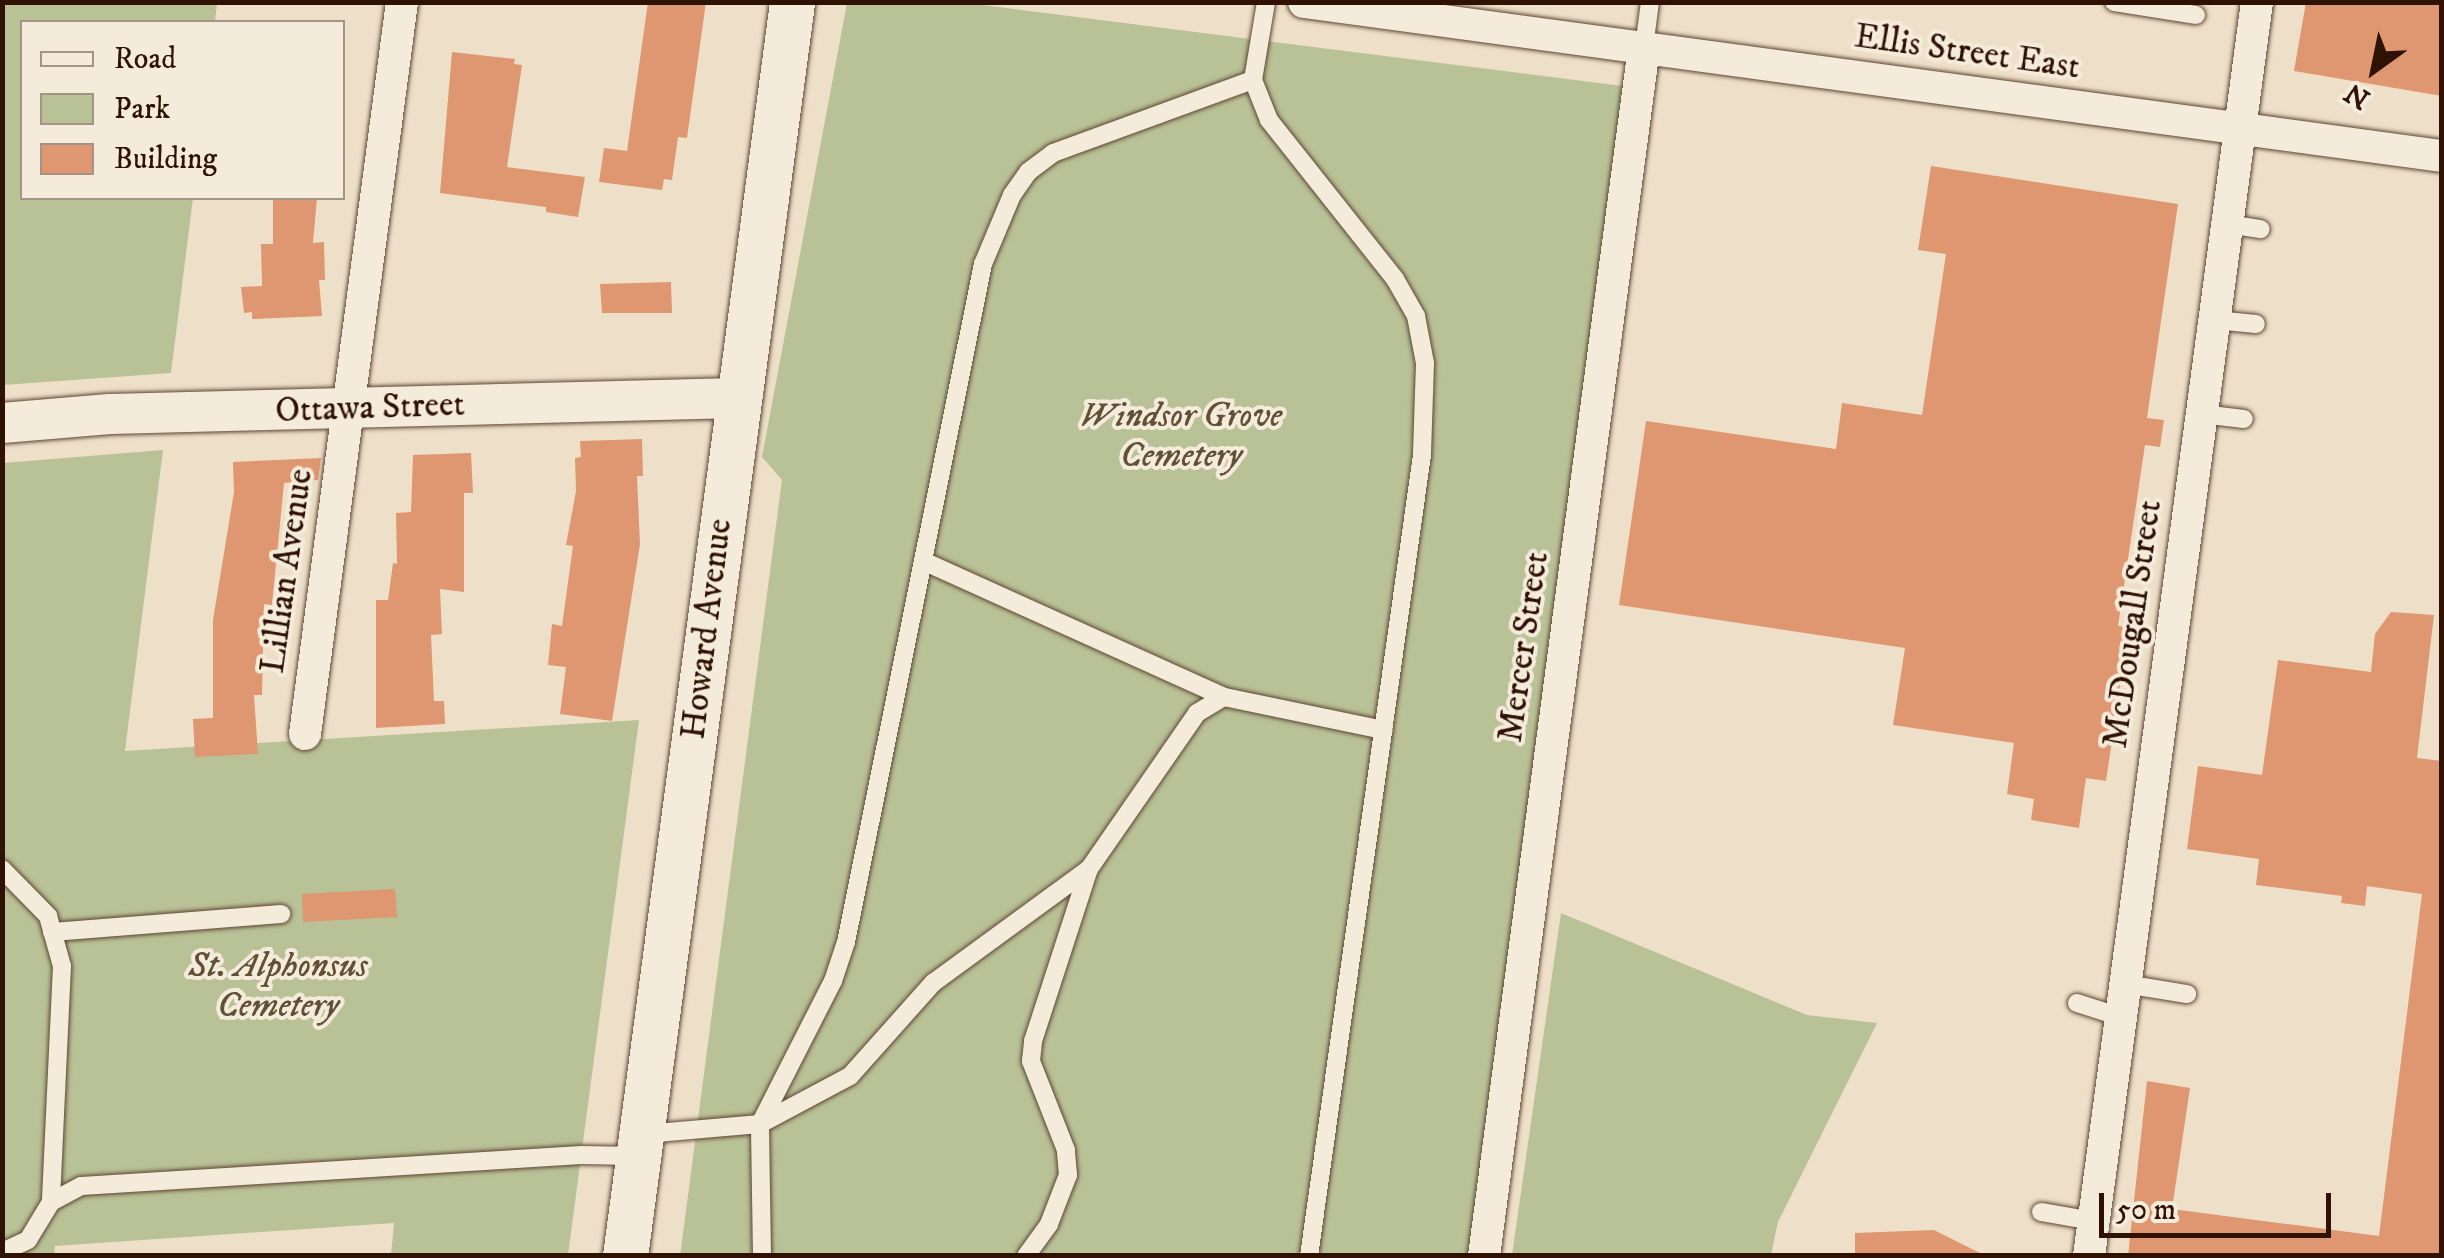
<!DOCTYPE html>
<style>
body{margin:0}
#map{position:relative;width:2444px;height:1258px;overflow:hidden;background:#eee0c8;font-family:"IM FELL DW Pica",serif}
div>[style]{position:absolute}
.green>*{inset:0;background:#b9c296}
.building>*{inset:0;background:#de9770}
.roads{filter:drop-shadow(0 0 2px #5f4634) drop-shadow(0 0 2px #5f4634)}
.service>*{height:18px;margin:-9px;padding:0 9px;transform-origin:9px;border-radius:9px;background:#f4ebdb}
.minor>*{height:32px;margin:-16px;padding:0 16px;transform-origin:16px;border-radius:16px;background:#f4ebdb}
.tertiary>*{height:40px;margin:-20px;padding:0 20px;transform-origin:20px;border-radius:20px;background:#f4ebdb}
.secondary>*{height:45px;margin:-22.5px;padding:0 22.5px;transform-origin:22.5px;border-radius:22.5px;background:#f4ebdb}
span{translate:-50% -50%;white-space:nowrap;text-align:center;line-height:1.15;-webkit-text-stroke:8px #f4ebdb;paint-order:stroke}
.street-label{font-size:35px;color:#2f1203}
.park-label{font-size:35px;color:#5f5036;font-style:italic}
.frame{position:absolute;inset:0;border:5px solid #2f1203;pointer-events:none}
.legend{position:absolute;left:20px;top:20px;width:325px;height:180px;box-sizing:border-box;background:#f4ebdb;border:2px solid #a59485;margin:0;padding:12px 18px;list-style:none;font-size:30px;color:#2f1203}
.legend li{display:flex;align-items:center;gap:20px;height:50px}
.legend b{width:50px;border:2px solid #a59485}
.north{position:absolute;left:2324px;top:20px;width:100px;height:100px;-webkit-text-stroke:8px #f4ebdb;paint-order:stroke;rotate:213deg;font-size:28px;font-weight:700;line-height:40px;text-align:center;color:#2f1203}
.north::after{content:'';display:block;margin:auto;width:35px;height:45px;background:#2f1203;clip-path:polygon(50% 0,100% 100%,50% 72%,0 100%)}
.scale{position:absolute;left:2099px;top:1193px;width:232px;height:45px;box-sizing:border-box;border:5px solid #2f1203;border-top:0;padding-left:12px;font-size:30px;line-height:35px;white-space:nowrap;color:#2f1203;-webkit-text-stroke:8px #f4ebdb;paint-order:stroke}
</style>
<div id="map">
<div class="green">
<i style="clip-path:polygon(2px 3px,217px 3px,215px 22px,22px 22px,22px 198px,193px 198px,171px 373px,3px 385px)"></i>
<i style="clip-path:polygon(847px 3px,967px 3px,1638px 88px,1469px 1255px,680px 1256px,782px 480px,762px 457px)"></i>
<i style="clip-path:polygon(163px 450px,125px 751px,639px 720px,568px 1255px,391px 1255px,394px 1223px,55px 1246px,54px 1255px,3px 1256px,3px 463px)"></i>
<i style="clip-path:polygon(1561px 913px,1807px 1015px,1877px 1023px,1778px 1222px,1771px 1255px,1512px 1255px)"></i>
</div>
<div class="building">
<i style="clip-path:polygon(648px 2px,706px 2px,687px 138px,678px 137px,672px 180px,664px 179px,662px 190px,599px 182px,604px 148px,627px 151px)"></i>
<i style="clip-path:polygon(2306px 2px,2442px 2px,2442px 96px,2294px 71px)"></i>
<i style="clip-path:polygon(452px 52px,515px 59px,514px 64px,522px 65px,507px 167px,585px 177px,578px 217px,546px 212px,546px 207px,440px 193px)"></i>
<i style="clip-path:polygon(1931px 166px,2178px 204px,2147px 418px,2164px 420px,2160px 447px,2145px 445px,2118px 626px,2129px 627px,2106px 781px,2086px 778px,2079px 828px,2031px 820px,2034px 799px,2007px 794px,2014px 743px,1893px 725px,1905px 648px,1619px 605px,1646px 421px,1836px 449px,1842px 403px,1922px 415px,1946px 254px,1918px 250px)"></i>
<i style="clip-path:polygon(273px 198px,317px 198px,313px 243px,324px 242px,325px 280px,319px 280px,322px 316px,252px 319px,252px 312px,244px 313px,241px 287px,262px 286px,261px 244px,273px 244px)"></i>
<i style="clip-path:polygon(671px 282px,672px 313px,602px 313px,600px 284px)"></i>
<i style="clip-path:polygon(642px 439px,643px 476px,637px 476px,640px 544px,612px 721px,560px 714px,566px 667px,548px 665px,552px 624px,562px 626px,573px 546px,566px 545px,576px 491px,575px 458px,581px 457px,580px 441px)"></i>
<i style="clip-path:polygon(471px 453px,473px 493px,464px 493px,464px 592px,440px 589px,442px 634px,431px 635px,434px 701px,444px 701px,445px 724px,376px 728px,376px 600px,388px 600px,393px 563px,397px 564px,396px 513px,411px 512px,413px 455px)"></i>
<i style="clip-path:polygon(321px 458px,318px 480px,284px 483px,272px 605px,264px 604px,262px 695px,254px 695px,258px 754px,195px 757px,193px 719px,213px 718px,213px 620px,234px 492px,233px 462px)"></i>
<i style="clip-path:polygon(2391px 612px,2434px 615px,2417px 758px,2442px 761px,2442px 1256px,2128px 1256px,2147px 1081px,2190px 1088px,2172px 1209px,2379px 1236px,2422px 894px,2367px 886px,2365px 906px,2341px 903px,2342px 896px,2256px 885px,2259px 859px,2187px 849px,2198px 766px,2262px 775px,2278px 660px,2371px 672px,2375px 634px)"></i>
<i style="clip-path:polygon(395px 889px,397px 917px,303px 922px,302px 894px)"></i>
<i style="clip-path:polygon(1934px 1230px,1986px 1256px,1855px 1256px,1855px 1233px)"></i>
</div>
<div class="roads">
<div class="service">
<i style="left:2114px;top:2px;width:83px;rotate:9deg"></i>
<i style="left:1644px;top:48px;width:46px;rotate:-82.6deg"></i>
<i style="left:1253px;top:80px;width:43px;rotate:68.2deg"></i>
<i style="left:1269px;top:120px;width:203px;rotate:51.6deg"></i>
<i style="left:1395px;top:279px;width:43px;rotate:60.4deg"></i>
<i style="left:1416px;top:316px;width:48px;rotate:79.2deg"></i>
<i style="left:1425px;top:363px;width:92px;rotate:91.9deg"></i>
<i style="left:1422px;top:455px;width:809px;rotate:98.03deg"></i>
<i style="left:2228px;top:224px;width:33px;rotate:9deg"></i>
<i style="left:2215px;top:320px;width:41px;rotate:5.6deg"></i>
<i style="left:2202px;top:414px;width:42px;rotate:6.8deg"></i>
<i style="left:923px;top:561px;width:330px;rotate:24.3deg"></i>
<i style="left:1224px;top:697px;width:163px;rotate:11.7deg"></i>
<i style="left:2px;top:869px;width:66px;rotate:45.6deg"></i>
<i style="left:48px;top:916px;width:52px;rotate:74.4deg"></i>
<i style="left:62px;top:966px;width:236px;rotate:92.7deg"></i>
<i style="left:51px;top:1202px;width:44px;rotate:121.2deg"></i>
<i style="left:28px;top:1240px;width:29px;rotate:155deg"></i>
<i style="left:52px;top:932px;width:230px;rotate:-4.5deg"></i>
<i style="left:2125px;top:984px;width:63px;rotate:9.2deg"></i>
<i style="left:2077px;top:1003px;width:46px;rotate:17.7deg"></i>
<i style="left:645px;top:1134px;width:115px;rotate:-5deg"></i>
<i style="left:760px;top:1124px;width:161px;rotate:-63deg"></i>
<i style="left:833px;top:981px;width:41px;rotate:-71.6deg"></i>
<i style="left:846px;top:942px;width:692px;rotate:-78.58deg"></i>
<i style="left:983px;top:264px;width:75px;rotate:-67.2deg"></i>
<i style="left:1012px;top:195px;width:28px;rotate:-55deg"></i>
<i style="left:1028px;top:172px;width:31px;rotate:-37deg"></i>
<i style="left:1053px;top:153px;width:213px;rotate:-20.1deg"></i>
<i style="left:1253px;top:80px;width:79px;rotate:-80.5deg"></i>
<i style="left:51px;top:1202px;width:34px;rotate:-28deg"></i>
<i style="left:81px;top:1186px;width:501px;rotate:-3.55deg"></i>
<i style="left:581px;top:1155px;width:55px;rotate:1deg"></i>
<i style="left:2041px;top:1212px;width:53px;rotate:9.8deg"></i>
<i style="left:762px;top:1256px;width:132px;rotate:-90.9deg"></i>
<i style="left:760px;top:1124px;width:102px;rotate:-28.1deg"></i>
<i style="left:850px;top:1076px;width:125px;rotate:-48.3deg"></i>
<i style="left:933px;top:983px;width:193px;rotate:-36.2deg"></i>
<i style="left:1026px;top:1256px;width:39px;rotate:-54deg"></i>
<i style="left:1049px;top:1224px;width:53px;rotate:-68.8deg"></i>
<i style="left:1068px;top:1175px;width:25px;rotate:-95deg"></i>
<i style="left:1066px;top:1150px;width:96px;rotate:-111.5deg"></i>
<i style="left:1031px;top:1061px;width:20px;rotate:-84deg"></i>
<i style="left:1033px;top:1041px;width:181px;rotate:-72deg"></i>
<i style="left:1089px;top:869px;width:190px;rotate:-55.3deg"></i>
<i style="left:1197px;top:713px;width:31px;rotate:-31deg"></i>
</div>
<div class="minor">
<i style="left:1304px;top:2px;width:1148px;rotate:7.71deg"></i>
<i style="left:305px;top:734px;width:738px;rotate:-82.45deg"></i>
<i style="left:1484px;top:1256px;width:1219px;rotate:-82.46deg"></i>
<i style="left:2089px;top:1256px;width:1265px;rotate:-82.37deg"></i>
</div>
<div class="tertiary">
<i style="left:2px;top:423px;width:108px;rotate:-4.8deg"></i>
<i style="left:110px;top:414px;width:627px;rotate:-1.46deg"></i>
</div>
<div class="secondary">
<i style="left:625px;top:1256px;width:1265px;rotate:-82.41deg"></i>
</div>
</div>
<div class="street-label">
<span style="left:1967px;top:52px;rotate:8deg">Ellis Street East</span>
<span style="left:370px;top:408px;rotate:-2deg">Ottawa Street</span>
<span style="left:287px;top:571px;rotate:-82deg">Lillian Avenue</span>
<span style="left:2133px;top:624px;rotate:-82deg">McDougall Street</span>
<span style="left:707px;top:629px;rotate:-83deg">Howard Avenue</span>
<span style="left:1524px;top:647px;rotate:-82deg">Mercer Street</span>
</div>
<div class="park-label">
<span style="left:1181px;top:436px">Windsor Grove<br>Cemetery</span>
<span style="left:278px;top:986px">St. Alphonsus<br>Cemetery</span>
</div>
<div class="frame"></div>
<ul class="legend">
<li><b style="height:12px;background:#f4ebdb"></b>Road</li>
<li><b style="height:28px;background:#b9c296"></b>Park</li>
<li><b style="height:28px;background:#de9770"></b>Building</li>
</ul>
<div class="north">N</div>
<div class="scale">50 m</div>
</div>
